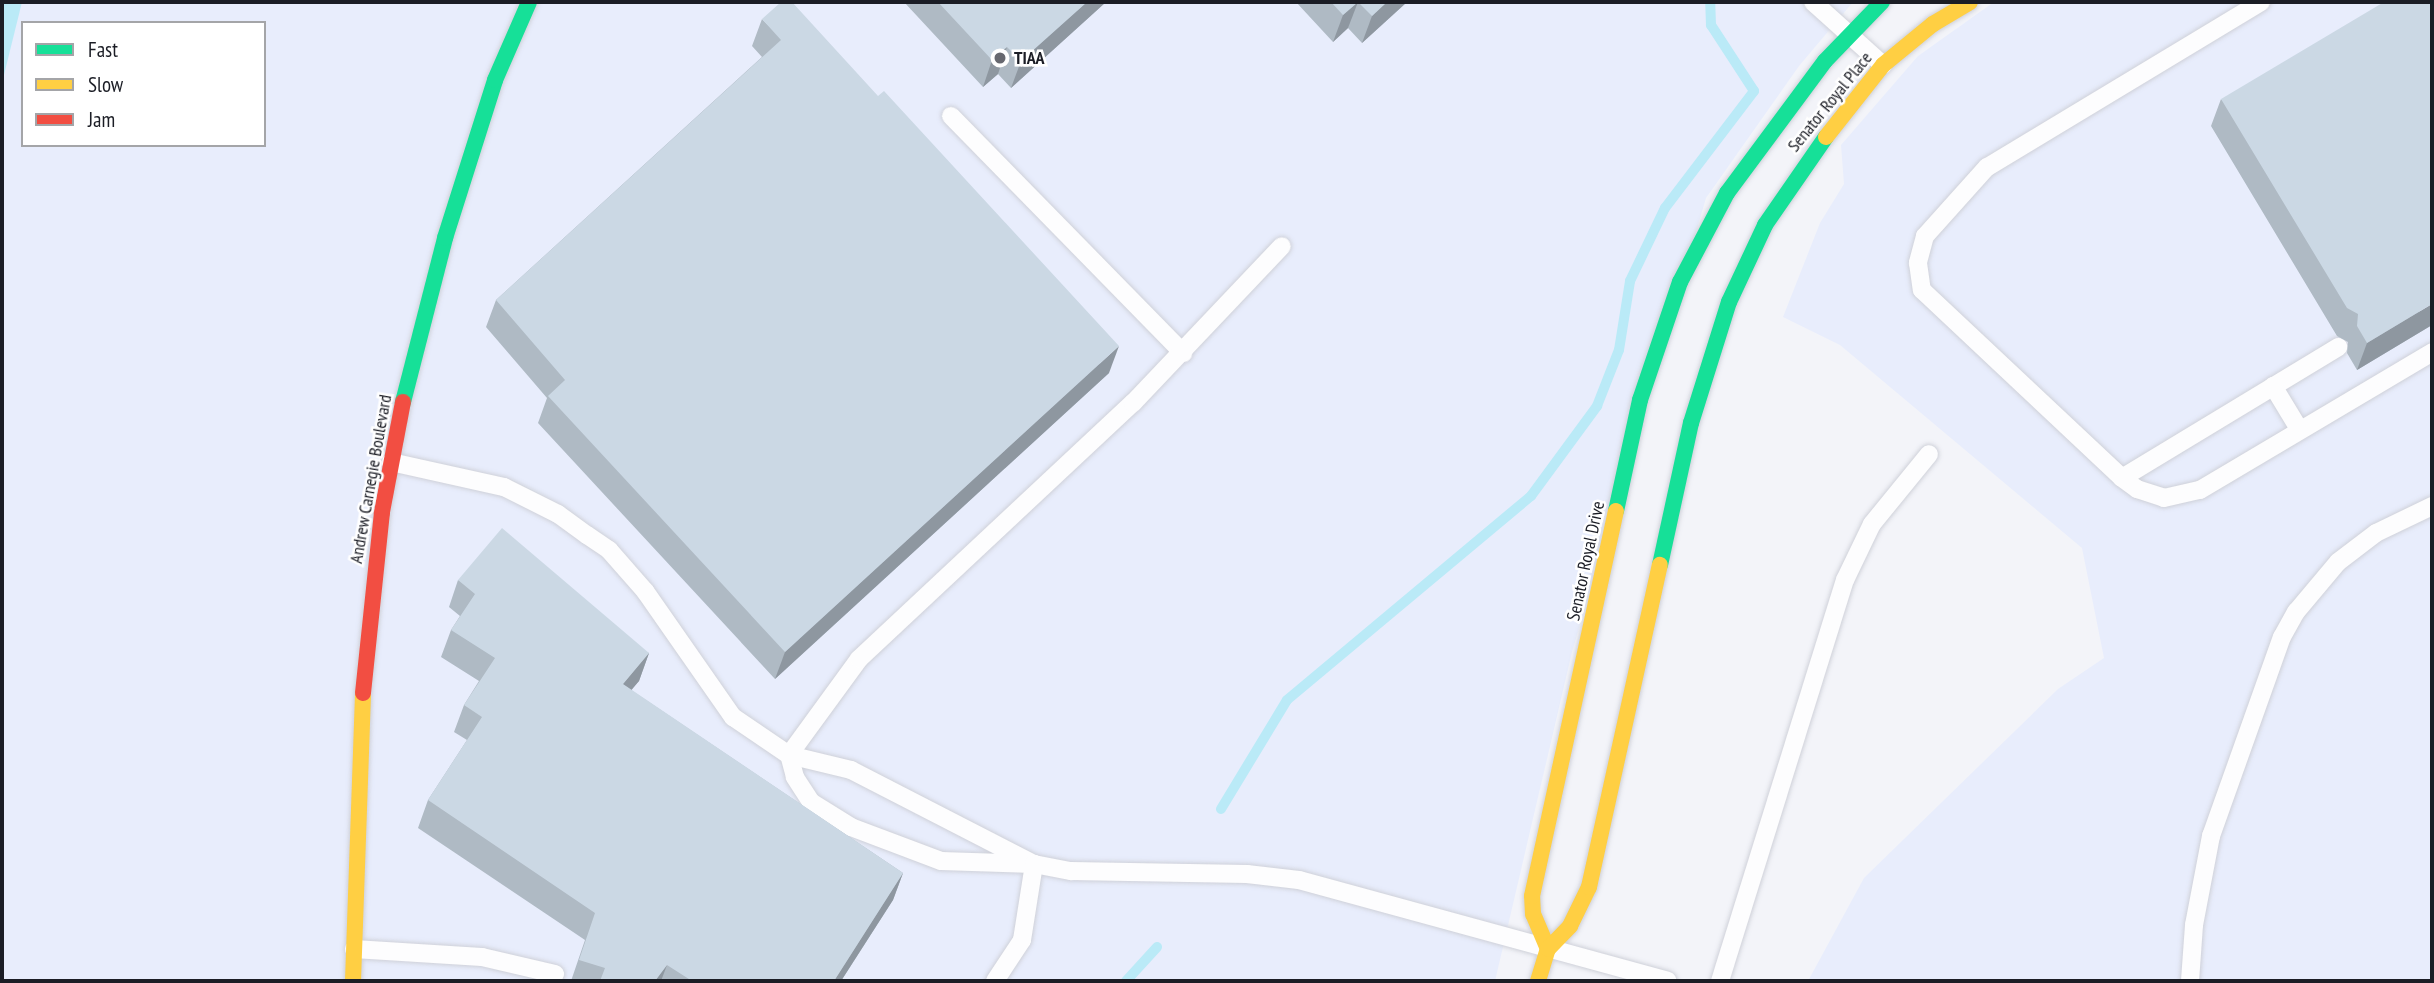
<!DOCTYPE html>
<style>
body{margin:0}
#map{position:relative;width:2434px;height:983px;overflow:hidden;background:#f3f4f9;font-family:"PT Sans Narrow",sans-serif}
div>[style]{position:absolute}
.built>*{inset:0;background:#e8edfc}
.water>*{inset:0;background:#baeaf7}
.stream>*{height:10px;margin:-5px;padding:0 5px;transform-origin:5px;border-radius:5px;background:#baeaf7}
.roads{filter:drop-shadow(0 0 2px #cfd1d9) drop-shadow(0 0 2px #cfd1d9)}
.lane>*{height:18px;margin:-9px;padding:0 9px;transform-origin:9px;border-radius:9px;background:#fdfdfe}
.fast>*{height:16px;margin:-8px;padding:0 8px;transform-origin:8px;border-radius:8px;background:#16e098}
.slow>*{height:16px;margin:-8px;padding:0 8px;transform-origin:8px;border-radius:8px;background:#ffcf43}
.jam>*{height:16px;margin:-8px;padding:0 8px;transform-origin:8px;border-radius:8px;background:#f24e42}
.wall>*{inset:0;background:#afbac4}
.shaded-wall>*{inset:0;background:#8e97a0}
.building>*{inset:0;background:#cbd8e4}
.dots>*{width:19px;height:19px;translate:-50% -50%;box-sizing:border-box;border:4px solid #fff;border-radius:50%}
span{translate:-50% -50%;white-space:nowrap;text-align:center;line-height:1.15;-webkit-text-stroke:5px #fff;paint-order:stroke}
.poi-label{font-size:18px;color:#1b1d25;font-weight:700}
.left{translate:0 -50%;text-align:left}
.street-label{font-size:18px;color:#1b1d25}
.frame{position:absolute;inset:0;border:4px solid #1b1d25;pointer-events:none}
.legend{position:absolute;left:21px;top:21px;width:245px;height:126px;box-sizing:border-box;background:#fff;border:2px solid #a4a5a8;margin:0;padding:9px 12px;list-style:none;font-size:21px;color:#1b1d25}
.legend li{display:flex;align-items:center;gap:14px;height:35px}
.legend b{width:35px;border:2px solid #a4a5a8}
</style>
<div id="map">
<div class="built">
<i style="clip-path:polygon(evenodd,2px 2px,1853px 2px,1799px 66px,1706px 198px,1572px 652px,1495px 981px,2px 981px,2px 2px,23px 23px,264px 23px,264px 145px,23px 145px,23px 23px)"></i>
<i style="clip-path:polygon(1994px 2px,2432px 2px,2432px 981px,1808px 981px,1864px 878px,2058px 689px,2104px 658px,2082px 548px,1840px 345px,1783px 317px,1820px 223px,1844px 184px,1841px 145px,1918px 56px)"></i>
</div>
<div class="water">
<i style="clip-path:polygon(2px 2px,22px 2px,2px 83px)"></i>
</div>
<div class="stream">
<i style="left:1221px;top:809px;width:127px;rotate:-58.8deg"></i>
<i style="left:1287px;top:700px;width:318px;rotate:-39.9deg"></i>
<i style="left:1531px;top:496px;width:112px;rotate:-53.7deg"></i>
<i style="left:1597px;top:406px;width:60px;rotate:-68.6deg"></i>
<i style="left:1619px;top:350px;width:70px;rotate:-80.9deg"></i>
<i style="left:1630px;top:281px;width:81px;rotate:-64.4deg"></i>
<i style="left:1665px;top:208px;width:147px;rotate:-52.7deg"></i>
<i style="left:1754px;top:91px;width:79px;rotate:-123.1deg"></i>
<i style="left:1711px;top:25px;width:23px;rotate:-92deg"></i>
<i style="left:1126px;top:981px;width:46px;rotate:-47.6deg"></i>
</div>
<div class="roads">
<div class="lane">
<i style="left:1813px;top:2px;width:94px;rotate:42deg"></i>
<i style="left:2261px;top:2px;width:320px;rotate:148.9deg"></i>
<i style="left:1987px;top:167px;width:93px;rotate:131.9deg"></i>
<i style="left:1925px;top:236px;width:28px;rotate:105deg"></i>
<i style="left:1918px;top:263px;width:27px;rotate:82deg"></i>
<i style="left:1922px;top:290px;width:274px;rotate:43.2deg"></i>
<i style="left:2122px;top:478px;width:19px;rotate:36deg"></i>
<i style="left:2137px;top:489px;width:28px;rotate:18deg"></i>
<i style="left:2164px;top:498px;width:37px;rotate:-13deg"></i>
<i style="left:2200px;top:490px;width:270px;rotate:-30.7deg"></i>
<i style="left:951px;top:116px;width:332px;rotate:45.6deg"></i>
<i style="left:2273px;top:386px;width:50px;rotate:58.8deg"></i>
<i style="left:391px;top:462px;width:116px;rotate:12.5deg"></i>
<i style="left:504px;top:487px;width:60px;rotate:26.6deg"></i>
<i style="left:558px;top:514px;width:36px;rotate:36deg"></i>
<i style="left:587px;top:535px;width:27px;rotate:34deg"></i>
<i style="left:609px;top:550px;width:55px;rotate:48.7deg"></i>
<i style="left:645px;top:591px;width:154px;rotate:55.1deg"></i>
<i style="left:733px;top:717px;width:68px;rotate:34.2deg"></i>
<i style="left:789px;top:755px;width:119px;rotate:-53.9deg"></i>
<i style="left:859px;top:659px;width:375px;rotate:-43.1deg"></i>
<i style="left:1133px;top:403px;width:216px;rotate:-46.5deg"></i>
<i style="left:2122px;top:478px;width:253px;rotate:-31.2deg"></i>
<i style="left:789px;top:755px;width:64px;rotate:13.6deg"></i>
<i style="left:851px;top:770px;width:206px;rotate:27.2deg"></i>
<i style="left:1034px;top:864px;width:93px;rotate:-178.2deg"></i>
<i style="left:941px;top:861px;width:96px;rotate:-159.3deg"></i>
<i style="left:851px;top:827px;width:47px;rotate:-148deg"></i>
<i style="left:811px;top:802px;width:30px;rotate:-123deg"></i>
<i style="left:795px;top:777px;width:23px;rotate:-105deg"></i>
<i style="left:354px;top:949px;width:128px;rotate:3.6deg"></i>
<i style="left:482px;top:957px;width:75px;rotate:13.1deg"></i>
<i style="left:995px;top:981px;width:49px;rotate:-56.6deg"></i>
<i style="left:1022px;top:940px;width:77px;rotate:-81deg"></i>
<i style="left:1034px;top:864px;width:38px;rotate:11deg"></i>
<i style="left:1071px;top:871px;width:176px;rotate:1deg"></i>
<i style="left:1247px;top:874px;width:52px;rotate:6.6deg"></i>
<i style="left:1299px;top:880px;width:382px;rotate:15.3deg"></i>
<i style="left:1720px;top:981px;width:420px;rotate:-72.7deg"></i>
<i style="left:1845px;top:580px;width:62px;rotate:-64.3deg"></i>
<i style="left:1872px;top:524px;width:90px;rotate:-50.8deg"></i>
<i style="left:2190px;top:981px;width:56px;rotate:-85.9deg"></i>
<i style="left:2194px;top:925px;width:91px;rotate:-79.2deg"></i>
<i style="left:2211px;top:836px;width:211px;rotate:-70.4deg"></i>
<i style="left:2282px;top:637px;width:29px;rotate:-61deg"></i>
<i style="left:2296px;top:612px;width:65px;rotate:-50deg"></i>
<i style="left:2338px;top:562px;width:48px;rotate:-37.3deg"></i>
<i style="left:2376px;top:533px;width:62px;rotate:-25.7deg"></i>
</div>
<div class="fast">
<i style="left:403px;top:402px;width:169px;rotate:-75.6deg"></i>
<i style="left:445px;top:238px;width:166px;rotate:-72.4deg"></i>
<i style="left:495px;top:80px;width:85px;rotate:-66.4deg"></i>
<i style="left:1616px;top:511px;width:114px;rotate:-77.8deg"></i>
<i style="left:1640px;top:400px;width:125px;rotate:-71.3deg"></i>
<i style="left:1680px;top:282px;width:101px;rotate:-62.2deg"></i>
<i style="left:1727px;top:193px;width:164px;rotate:-53.4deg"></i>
<i style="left:1825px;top:61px;width:82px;rotate:-46deg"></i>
<i style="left:1660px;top:565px;width:145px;rotate:-77.7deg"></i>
<i style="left:1691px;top:423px;width:127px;rotate:-72.6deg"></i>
<i style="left:1729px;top:302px;width:85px;rotate:-64.9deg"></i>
<i style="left:1765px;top:225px;width:107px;rotate:-55.3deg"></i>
</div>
<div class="slow">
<i style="left:1826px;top:137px;width:92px;rotate:-51.6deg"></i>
<i style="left:1883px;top:65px;width:65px;rotate:-39.4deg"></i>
<i style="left:1933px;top:24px;width:43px;rotate:-30.7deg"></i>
<i style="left:1548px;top:949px;width:38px;rotate:-113deg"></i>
<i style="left:1533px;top:914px;width:18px;rotate:-93deg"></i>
<i style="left:1532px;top:896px;width:394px;rotate:-77.7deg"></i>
<i style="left:353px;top:981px;width:288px;rotate:-88deg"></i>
<i style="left:1538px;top:981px;width:34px;rotate:-73deg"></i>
<i style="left:1548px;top:949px;width:32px;rotate:-46deg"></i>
<i style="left:1570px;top:926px;width:43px;rotate:-64deg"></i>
<i style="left:1589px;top:887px;width:330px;rotate:-77.6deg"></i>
</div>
<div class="jam">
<i style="left:363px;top:693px;width:182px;rotate:-84deg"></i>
<i style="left:382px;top:512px;width:112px;rotate:-79.2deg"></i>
</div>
</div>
<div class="wall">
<i style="clip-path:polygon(904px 2px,1106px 2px,1011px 88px,998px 74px,983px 87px)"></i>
<i style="clip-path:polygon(1296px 2px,1407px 2px,1362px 43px,1348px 28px,1333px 42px)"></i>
<i style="clip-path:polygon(762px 19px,1109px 373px,775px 679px,538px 423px,547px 398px,486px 327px,496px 300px,762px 57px,752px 46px)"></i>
<i style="clip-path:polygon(2221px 99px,2432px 325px,2357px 370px,2347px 353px,2348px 342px,2337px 336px,2211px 126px)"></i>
<i style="clip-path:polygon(458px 580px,649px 653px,639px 681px,631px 690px,903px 873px,893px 900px,841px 981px,571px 981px,585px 940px,418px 828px,428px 800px,467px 740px,454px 732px,464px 705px,479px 681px,441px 657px,451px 630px,460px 616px,449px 607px)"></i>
</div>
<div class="shaded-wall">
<i style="clip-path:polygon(1087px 2px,1106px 2px,1011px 88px,1021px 61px)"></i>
<i style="clip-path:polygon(1358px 2px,1348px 28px,1333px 42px,1343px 15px)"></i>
<i style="clip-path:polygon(1387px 2px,1407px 2px,1362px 43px,1372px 16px)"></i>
<i style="clip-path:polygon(1007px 47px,998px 74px,983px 87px,992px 60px)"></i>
<i style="clip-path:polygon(2432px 304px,2432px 325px,2357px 370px,2367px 343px)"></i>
<i style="clip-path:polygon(1119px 346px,1109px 373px,775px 679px,785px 652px)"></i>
<i style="clip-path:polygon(649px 653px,639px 681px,613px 712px,623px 684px)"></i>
<i style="clip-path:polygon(903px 873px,893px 900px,841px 981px,834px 981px)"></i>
<i style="clip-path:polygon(667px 965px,661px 981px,655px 981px)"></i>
</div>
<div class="building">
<i style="clip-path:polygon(781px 2px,792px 2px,878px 96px,884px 91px,1119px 346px,785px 652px,548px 396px,565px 380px,496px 300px,781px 40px,762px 19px)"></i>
<i style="clip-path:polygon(938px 2px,1087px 2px,1021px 61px,1007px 47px,992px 60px)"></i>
<i style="clip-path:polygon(1331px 2px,1358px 2px,1343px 15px)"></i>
<i style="clip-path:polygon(1358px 2px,1387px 2px,1372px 16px)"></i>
<i style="clip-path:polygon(2384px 2px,2432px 2px,2432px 304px,2367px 343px,2357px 326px,2358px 314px,2347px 308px,2221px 99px)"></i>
<i style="clip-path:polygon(502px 528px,649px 653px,623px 684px,903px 873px,834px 981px,692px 981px,667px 965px,655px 981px,600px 981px,605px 968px,579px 960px,595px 913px,428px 800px,482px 717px,464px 705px,495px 658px,451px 630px,475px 594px,458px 580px)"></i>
</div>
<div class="dots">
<i style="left:1000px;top:58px;background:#67686f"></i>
</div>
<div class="poi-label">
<span class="left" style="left:1014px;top:58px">TIAA</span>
</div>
<div class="street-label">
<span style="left:1830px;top:102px;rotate:-51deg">Senator Royal Place</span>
<span style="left:371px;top:479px;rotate:-80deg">Andrew Carnegie Boulevard</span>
<span style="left:1586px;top:561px;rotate:-78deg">Senator Royal Drive</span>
</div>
<div class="frame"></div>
<ul class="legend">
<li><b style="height:9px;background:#16e098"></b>Fast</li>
<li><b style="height:9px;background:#ffcf43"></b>Slow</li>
<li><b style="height:9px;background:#f24e42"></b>Jam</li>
</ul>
</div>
